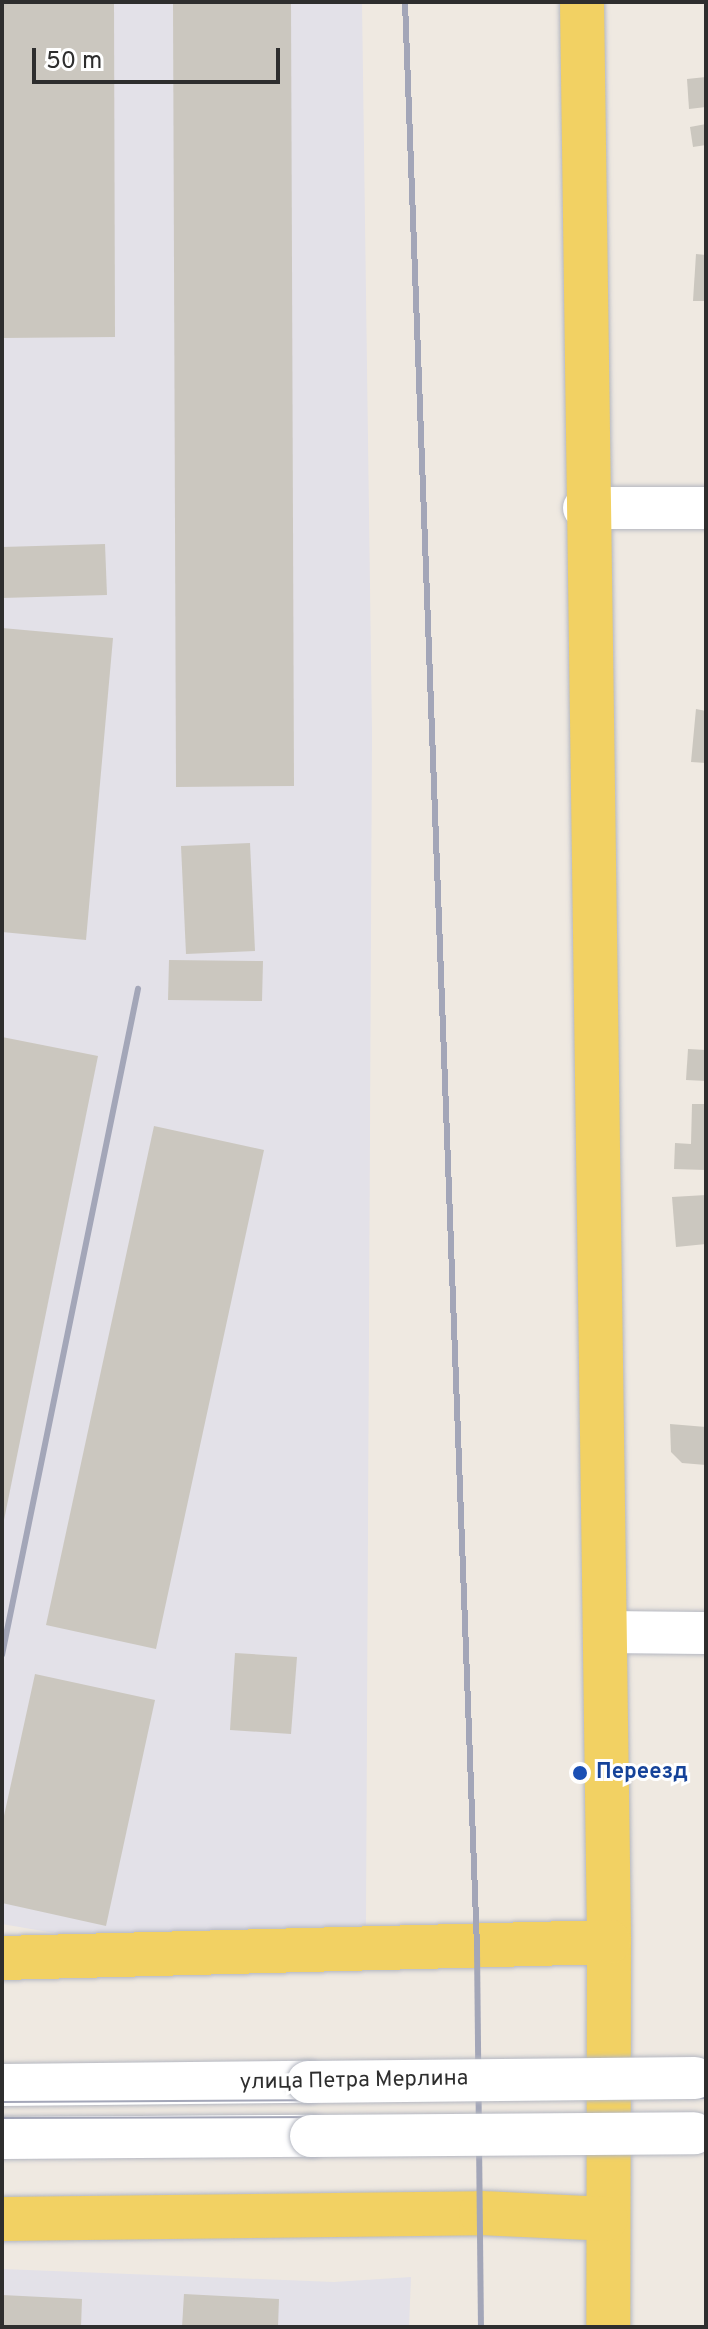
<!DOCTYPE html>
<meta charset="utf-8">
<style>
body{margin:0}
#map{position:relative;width:708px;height:2329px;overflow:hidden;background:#efe9e1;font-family:Overpass,sans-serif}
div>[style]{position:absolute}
.industrial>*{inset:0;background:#e3e1e8}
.building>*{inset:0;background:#cbc7bf}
.roads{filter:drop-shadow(0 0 2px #b4b7c1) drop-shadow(0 0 2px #b4b7c1)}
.minor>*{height:42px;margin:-21px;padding:0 21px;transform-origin:21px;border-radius:21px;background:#fff}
.major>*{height:44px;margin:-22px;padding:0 22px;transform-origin:22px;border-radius:22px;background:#f2d163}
.tram>*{height:2px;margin:-1px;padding:0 1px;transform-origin:1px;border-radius:1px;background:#a3a6b8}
.rail>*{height:6px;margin:-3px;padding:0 3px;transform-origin:3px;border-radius:3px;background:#a3a6b8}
.bridges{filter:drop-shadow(0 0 2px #b4b7c1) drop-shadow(0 0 2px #b4b7c1)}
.minor-bridge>*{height:42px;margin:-21px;padding:0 21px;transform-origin:21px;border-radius:21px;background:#fff}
.dots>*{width:22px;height:22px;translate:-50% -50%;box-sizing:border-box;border:4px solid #fff;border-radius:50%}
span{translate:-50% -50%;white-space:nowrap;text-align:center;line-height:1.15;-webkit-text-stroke:6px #fff;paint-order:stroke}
.transit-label{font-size:22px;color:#164399;font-weight:700}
.left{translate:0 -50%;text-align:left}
.street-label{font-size:22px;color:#2e2e2e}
.frame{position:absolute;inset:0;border:4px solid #2e2e2e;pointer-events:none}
.scale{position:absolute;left:32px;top:48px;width:248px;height:36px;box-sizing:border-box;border:4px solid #2e2e2e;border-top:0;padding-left:10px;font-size:24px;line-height:28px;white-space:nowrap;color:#2e2e2e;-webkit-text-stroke:6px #fff;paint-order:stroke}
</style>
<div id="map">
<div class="industrial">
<i style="clip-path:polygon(2px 2px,362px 2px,372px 733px,366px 1925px,66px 1935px,2px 1924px)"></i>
<i style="clip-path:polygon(2px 2269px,334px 2282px,411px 2277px,409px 2327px,2px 2327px)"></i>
</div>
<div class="building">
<i style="clip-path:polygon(2px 2px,114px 2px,115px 337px,2px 338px)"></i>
<i style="clip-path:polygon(173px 2px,291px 2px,294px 786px,176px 787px)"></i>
<i style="clip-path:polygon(706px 77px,706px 107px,689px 109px,687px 79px)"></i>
<i style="clip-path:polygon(706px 124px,706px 145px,693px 147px,690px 127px)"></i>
<i style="clip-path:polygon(696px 254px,706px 255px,706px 301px,693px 301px)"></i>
<i style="clip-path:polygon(105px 544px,107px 595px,2px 598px,2px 547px)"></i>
<i style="clip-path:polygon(2px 628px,113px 638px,86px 940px,2px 932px)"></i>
<i style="clip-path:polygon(696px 709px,706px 711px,706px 763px,691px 762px)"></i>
<i style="clip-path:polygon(250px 843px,255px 951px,186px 954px,181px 846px)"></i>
<i style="clip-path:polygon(169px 960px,263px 961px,262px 1001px,168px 1000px)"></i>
<i style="clip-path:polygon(2px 1037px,98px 1056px,3px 1525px,2px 1525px)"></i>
<i style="clip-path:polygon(688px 1049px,706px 1050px,706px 1081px,686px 1080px)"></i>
<i style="clip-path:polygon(692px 1104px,706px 1104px,706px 1170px,674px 1169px,675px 1143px,691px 1144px)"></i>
<i style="clip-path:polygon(154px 1126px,264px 1150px,156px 1649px,46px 1625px)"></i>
<i style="clip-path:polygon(706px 1195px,706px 1244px,676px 1247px,672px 1197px)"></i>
<i style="clip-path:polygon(670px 1424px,706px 1427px,706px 1465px,682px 1463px,671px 1452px)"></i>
<i style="clip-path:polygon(235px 1653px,297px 1657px,291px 1734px,230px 1730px)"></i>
<i style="clip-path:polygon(35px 1674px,155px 1700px,106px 1926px,2px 1903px,2px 1825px)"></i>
<i style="clip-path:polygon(184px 2294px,279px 2299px,278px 2327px,182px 2327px)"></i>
<i style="clip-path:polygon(2px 2295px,82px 2299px,81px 2327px,2px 2327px)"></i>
</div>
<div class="roads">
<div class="minor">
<i style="left:584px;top:508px;width:122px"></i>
<i style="left:604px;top:1632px;width:102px;rotate:0.6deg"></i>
<i style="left:2px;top:2085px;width:306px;rotate:-0.6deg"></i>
<i style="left:2px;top:2138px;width:309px;rotate:-0.4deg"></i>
</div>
<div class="major">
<i style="left:582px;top:2px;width:1940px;rotate:89.2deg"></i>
<i style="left:609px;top:1942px;width:385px;rotate:90.1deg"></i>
<i style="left:2px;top:1958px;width:607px;rotate:-1.51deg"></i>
<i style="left:2px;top:2219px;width:479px;rotate:-0.7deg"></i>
<i style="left:481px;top:2213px;width:125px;rotate:2.7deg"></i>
</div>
</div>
<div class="tram">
<i style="left:2px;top:2102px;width:704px;rotate:-0.33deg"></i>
<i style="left:2px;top:2118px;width:704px;rotate:-0.16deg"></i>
</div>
<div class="rail">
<i style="left:405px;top:2px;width:1947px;rotate:87.88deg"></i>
<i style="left:477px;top:1948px;width:379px;rotate:89.4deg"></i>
<i style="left:2px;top:1655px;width:680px;rotate:-78.46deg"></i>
</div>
<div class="bridges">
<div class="minor-bridge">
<i style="left:308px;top:2082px;width:387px;rotate:-0.6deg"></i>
<i style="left:311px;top:2136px;width:383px;rotate:-0.4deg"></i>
</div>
</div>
<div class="dots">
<i style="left:580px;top:1773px;background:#1a4fb4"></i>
</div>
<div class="transit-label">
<span class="left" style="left:596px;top:1773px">Переезд</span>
</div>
<div class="street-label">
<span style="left:354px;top:2081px;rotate:-1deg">улица Петра Мерлина</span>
</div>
<div class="frame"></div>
<div class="scale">50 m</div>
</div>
